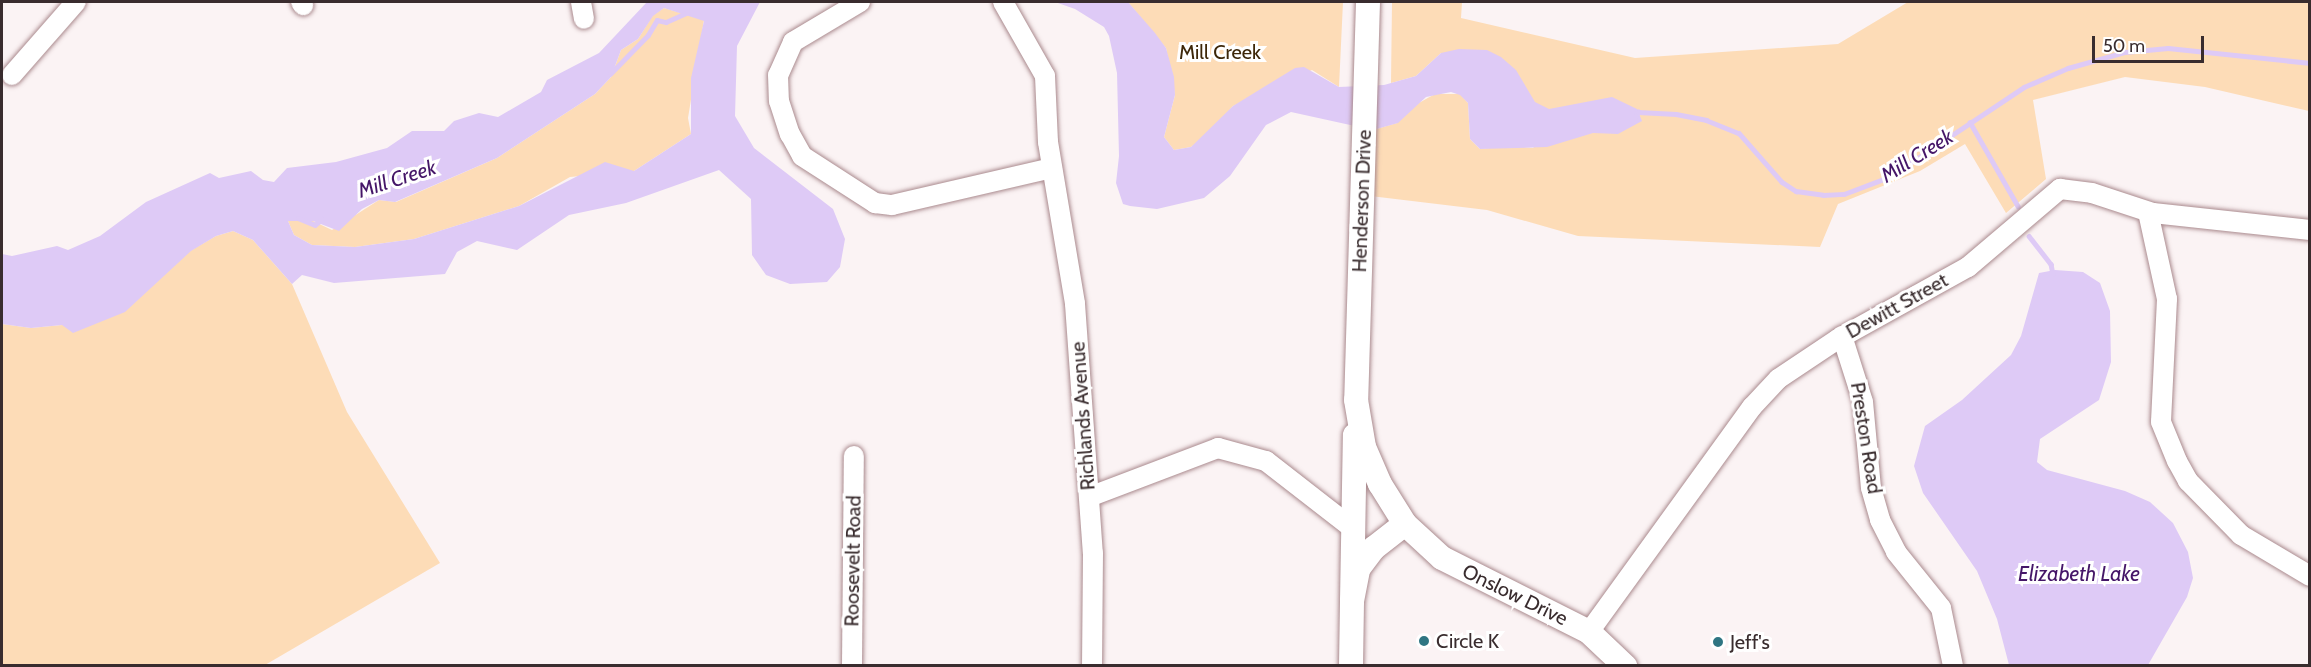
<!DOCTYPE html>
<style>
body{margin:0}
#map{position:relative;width:2311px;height:667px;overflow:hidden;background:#fbf3f4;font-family:Cabin,sans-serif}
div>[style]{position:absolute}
.green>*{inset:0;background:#fddcb7}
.water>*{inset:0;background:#decaf6}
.stream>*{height:4.5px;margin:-2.25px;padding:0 2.25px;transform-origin:2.25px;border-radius:2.25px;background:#decaf6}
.roads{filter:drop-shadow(0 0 2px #aa8a8e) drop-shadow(0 0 2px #aa8a8e)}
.minor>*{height:20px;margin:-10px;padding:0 10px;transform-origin:10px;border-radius:10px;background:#fff}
.major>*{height:24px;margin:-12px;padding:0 12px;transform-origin:12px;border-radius:12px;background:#fff}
.dots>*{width:16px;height:16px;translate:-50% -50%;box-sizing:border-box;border:3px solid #fff;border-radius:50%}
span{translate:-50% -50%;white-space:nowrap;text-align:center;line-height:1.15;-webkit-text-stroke:6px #fff;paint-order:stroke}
.park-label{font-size:20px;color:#3d2709}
.street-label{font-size:20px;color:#392c2e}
.poi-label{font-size:20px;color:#392c2e}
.left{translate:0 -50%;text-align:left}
.water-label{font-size:21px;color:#451668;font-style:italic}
.frame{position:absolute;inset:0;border:3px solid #392c2e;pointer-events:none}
.scale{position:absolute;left:2092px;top:36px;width:112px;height:27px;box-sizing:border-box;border:3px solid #392c2e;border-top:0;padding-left:8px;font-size:18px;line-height:21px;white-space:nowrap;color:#392c2e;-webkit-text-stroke:4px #fff;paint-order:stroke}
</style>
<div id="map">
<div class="green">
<i style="clip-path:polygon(1128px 2px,1343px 2px,1339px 87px,1312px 70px,1233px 106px,1207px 135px,1191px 147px,1174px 150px,1164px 137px,1175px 95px,1166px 48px)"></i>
<i style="clip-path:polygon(1392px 2px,1462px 2px,1461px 18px,1635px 58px,1838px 44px,1908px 2px,2309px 2px,2309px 111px,2205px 87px,2125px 77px,2033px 100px,2046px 179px,2006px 213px,1965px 144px,1920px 171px,1838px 204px,1820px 247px,1578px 236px,1487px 210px,1362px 195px,1373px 130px,1397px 123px,1417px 104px,1435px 94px,1460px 94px,1468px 103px,1470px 139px,1480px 149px,1509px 146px,1534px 148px,1441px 53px,1416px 76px,1391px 83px)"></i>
<i style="clip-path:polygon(664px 8px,704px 20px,688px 118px,691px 134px,634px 171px,570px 177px,519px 206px,414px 239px,355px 247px,312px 245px,294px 235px,288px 221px,313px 221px,332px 230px,379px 200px,396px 202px,497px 158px,595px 94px,611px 77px,621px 50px,638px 39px,653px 15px)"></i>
<i style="clip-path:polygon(233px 231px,253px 240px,292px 284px,347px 412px,440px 563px,265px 665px,2px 665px,2px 324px,31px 328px,62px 325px,216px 236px)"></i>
</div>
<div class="water">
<i style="clip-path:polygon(evenodd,647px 2px,760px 2px,737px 46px,735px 116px,754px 148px,833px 209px,845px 239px,840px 267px,827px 282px,790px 284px,766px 275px,752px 255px,751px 199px,719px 170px,626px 203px,569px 215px,517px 250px,477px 241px,457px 252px,445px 274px,334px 283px,302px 275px,292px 284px,253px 240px,233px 231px,216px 236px,191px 251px,125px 312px,73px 333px,62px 325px,31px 328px,2px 324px,2px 254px,12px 256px,57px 246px,68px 250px,100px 236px,146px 202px,210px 173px,219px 178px,251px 171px,263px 180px,274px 182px,287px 168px,336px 162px,387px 148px,412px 131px,444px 131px,454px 121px,479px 113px,498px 117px,541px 92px,547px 80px,599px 53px,647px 2px,664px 8px,704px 21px,691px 78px,691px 134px,634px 171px,605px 162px,519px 206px,414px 239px,355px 247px,312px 245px,294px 235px,288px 221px,313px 221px,339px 231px,362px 209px,379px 200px,395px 202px,497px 158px,595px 94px,611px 77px,621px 50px,638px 39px,653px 16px,664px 8px)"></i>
<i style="clip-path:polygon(1055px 2px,1128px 2px,1155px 33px,1166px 48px,1174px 77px,1175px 95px,1164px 137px,1174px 150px,1191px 147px,1233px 106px,1295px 68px,1304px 67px,1339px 87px,1384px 85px,1416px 76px,1441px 53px,1459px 49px,1487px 50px,1501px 57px,1516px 70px,1535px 102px,1549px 109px,1612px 97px,1637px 109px,1642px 121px,1618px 134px,1593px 133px,1547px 147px,1480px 149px,1470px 139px,1468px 103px,1460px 95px,1451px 92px,1426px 97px,1398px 123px,1373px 130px,1291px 112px,1266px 125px,1230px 176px,1204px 198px,1157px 209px,1130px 206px,1123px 204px,1116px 183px,1119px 156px,1117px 73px,1109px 36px,1104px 27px,1075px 9px)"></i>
<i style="clip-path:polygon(2055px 270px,2083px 272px,2100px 283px,2110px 311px,2111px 362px,2099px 400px,2040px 439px,2037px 462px,2047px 470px,2125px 491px,2150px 502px,2173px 523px,2188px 552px,2193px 578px,2187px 597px,2148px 665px,2009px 665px,1997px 619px,1977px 571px,1923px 493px,1914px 466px,1925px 426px,1962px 400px,2011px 355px,2021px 336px,2039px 273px)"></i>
</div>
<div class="stream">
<i style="left:610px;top:74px;width:54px;rotate:-45.7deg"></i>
<i style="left:648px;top:35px;width:17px;rotate:-59deg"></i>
<i style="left:657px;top:20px;width:9px;rotate:13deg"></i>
<i style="left:666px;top:22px;width:27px;rotate:-24deg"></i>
<i style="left:1635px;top:117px;width:6px;rotate:-59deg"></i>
<i style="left:1638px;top:112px;width:38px;rotate:3deg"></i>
<i style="left:1676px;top:114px;width:31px;rotate:11deg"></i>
<i style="left:1706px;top:120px;width:35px;rotate:22deg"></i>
<i style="left:1739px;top:133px;width:65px;rotate:48.7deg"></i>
<i style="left:1782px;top:182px;width:17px;rotate:33deg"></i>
<i style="left:1796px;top:191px;width:27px;rotate:8deg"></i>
<i style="left:1823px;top:195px;width:21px;rotate:-3deg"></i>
<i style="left:1844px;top:194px;width:48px;rotate:-20.7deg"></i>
<i style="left:1889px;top:177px;width:162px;rotate:-33.7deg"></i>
<i style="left:2024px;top:87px;width:48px;rotate:-23.4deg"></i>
<i style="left:2068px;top:68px;width:59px;rotate:-15.7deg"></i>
<i style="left:2125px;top:52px;width:43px;rotate:-5.3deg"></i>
<i style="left:2168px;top:48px;width:143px;rotate:6deg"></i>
<i style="left:1970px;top:122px;width:97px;rotate:60.3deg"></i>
<i style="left:298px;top:218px;width:18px;rotate:22deg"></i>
<i style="left:315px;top:225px;width:9px;rotate:-41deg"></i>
<i style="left:2029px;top:236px;width:36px;rotate:52deg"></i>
<i style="left:2051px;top:264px;width:10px;rotate:79deg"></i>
</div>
<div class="roads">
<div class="minor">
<i style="left:301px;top:2px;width:4px;rotate:56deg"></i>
<i style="left:581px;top:2px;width:17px;rotate:80deg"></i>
<i style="left:860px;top:2px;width:78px;rotate:149.2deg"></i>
<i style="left:793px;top:42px;width:36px;rotate:114deg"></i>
<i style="left:778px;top:75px;width:26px;rotate:88deg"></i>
<i style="left:779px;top:101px;width:35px;rotate:72deg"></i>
<i style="left:790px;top:134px;width:25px;rotate:61deg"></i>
<i style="left:802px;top:156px;width:87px;rotate:32.8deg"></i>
<i style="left:875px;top:203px;width:17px;rotate:7deg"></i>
<i style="left:892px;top:205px;width:164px;rotate:-13deg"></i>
<i style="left:1003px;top:2px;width:85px;rotate:60.4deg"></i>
<i style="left:1045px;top:76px;width:66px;rotate:87.4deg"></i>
<i style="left:1048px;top:142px;width:164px;rotate:80.5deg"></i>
<i style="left:1075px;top:304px;width:250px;rotate:85.9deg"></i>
<i style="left:1093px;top:553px;width:113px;rotate:90.5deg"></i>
<i style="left:12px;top:75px;width:97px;rotate:-48.8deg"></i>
<i style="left:2148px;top:212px;width:89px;rotate:77.7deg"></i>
<i style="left:2167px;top:299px;width:123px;rotate:92.8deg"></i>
<i style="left:2161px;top:422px;width:42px;rotate:67.7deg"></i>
<i style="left:2177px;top:461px;width:23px;rotate:61deg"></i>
<i style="left:2188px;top:481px;width:76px;rotate:45.5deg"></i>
<i style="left:2241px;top:535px;width:80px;rotate:30.7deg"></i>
<i style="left:1842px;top:336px;width:69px;rotate:72.3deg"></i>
<i style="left:1863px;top:402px;width:86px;rotate:84.7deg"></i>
<i style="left:1871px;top:488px;width:33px;rotate:74deg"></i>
<i style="left:1880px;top:520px;width:36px;rotate:63deg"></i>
<i style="left:1896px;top:552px;width:72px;rotate:51.2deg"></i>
<i style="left:1941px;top:608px;width:59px;rotate:78.3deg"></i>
<i style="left:1089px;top:497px;width:138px;rotate:-20.8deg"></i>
<i style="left:1218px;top:448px;width:50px;rotate:15.2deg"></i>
<i style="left:1266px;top:461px;width:109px;rotate:37.9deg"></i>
<i style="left:1589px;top:632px;width:278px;rotate:-54.1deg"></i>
<i style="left:1752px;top:407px;width:38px;rotate:-47deg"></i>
<i style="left:1778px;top:379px;width:72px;rotate:-33.7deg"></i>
<i style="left:1838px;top:339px;width:149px;rotate:-29deg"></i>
<i style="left:1968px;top:267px;width:121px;rotate:-40.3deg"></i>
<i style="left:2060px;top:189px;width:32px;rotate:7deg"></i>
<i style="left:2092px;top:193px;width:64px;rotate:18.2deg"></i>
<i style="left:2153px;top:213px;width:158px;rotate:6.2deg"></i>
<i style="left:852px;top:666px;width:210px;rotate:-89.5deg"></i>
</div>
<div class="major">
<i style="left:1368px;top:2px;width:398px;rotate:91.7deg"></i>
<i style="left:1356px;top:400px;width:48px;rotate:80.3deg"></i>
<i style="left:1364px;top:447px;width:40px;rotate:66.6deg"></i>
<i style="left:1380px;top:484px;width:47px;rotate:58deg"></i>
<i style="left:1405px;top:524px;width:50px;rotate:42.6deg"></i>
<i style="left:1442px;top:558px;width:165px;rotate:26.7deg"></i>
<i style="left:1589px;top:632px;width:50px;rotate:43.4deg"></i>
<i style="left:1352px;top:601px;width:166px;rotate:-89deg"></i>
<i style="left:1351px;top:666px;width:65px;rotate:-89.1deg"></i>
<i style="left:1352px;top:601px;width:33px;rotate:-79deg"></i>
<i style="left:1358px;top:569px;width:26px;rotate:-53deg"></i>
<i style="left:1374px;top:548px;width:39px;rotate:-38deg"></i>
</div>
</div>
<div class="dots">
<i style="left:1424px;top:641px;background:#2f7582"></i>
<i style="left:1718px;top:642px;background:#2f7582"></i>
</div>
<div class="park-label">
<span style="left:1220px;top:52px">Mill Creek</span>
</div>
<div class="street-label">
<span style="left:1362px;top:201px;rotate:-88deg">Henderson Drive</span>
<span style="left:1897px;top:306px;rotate:-29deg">Dewitt Street</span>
<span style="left:1083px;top:416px;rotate:-94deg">Richlands Avenue</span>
<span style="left:1866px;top:438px;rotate:81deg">Preston Road</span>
<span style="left:853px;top:561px;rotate:-89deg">Roosevelt Road</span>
<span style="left:1515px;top:595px;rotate:26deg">Onslow Drive</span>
</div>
<div class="poi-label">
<span class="left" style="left:1436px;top:641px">Circle K</span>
<span class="left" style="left:1730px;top:642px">Jeff's</span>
</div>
<div class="water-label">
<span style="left:1917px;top:156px;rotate:-32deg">Mill Creek</span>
<span style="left:397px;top:179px;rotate:-18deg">Mill Creek</span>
<span style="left:2079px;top:574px">Elizabeth Lake</span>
</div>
<div class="frame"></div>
<div class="scale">50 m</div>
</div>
